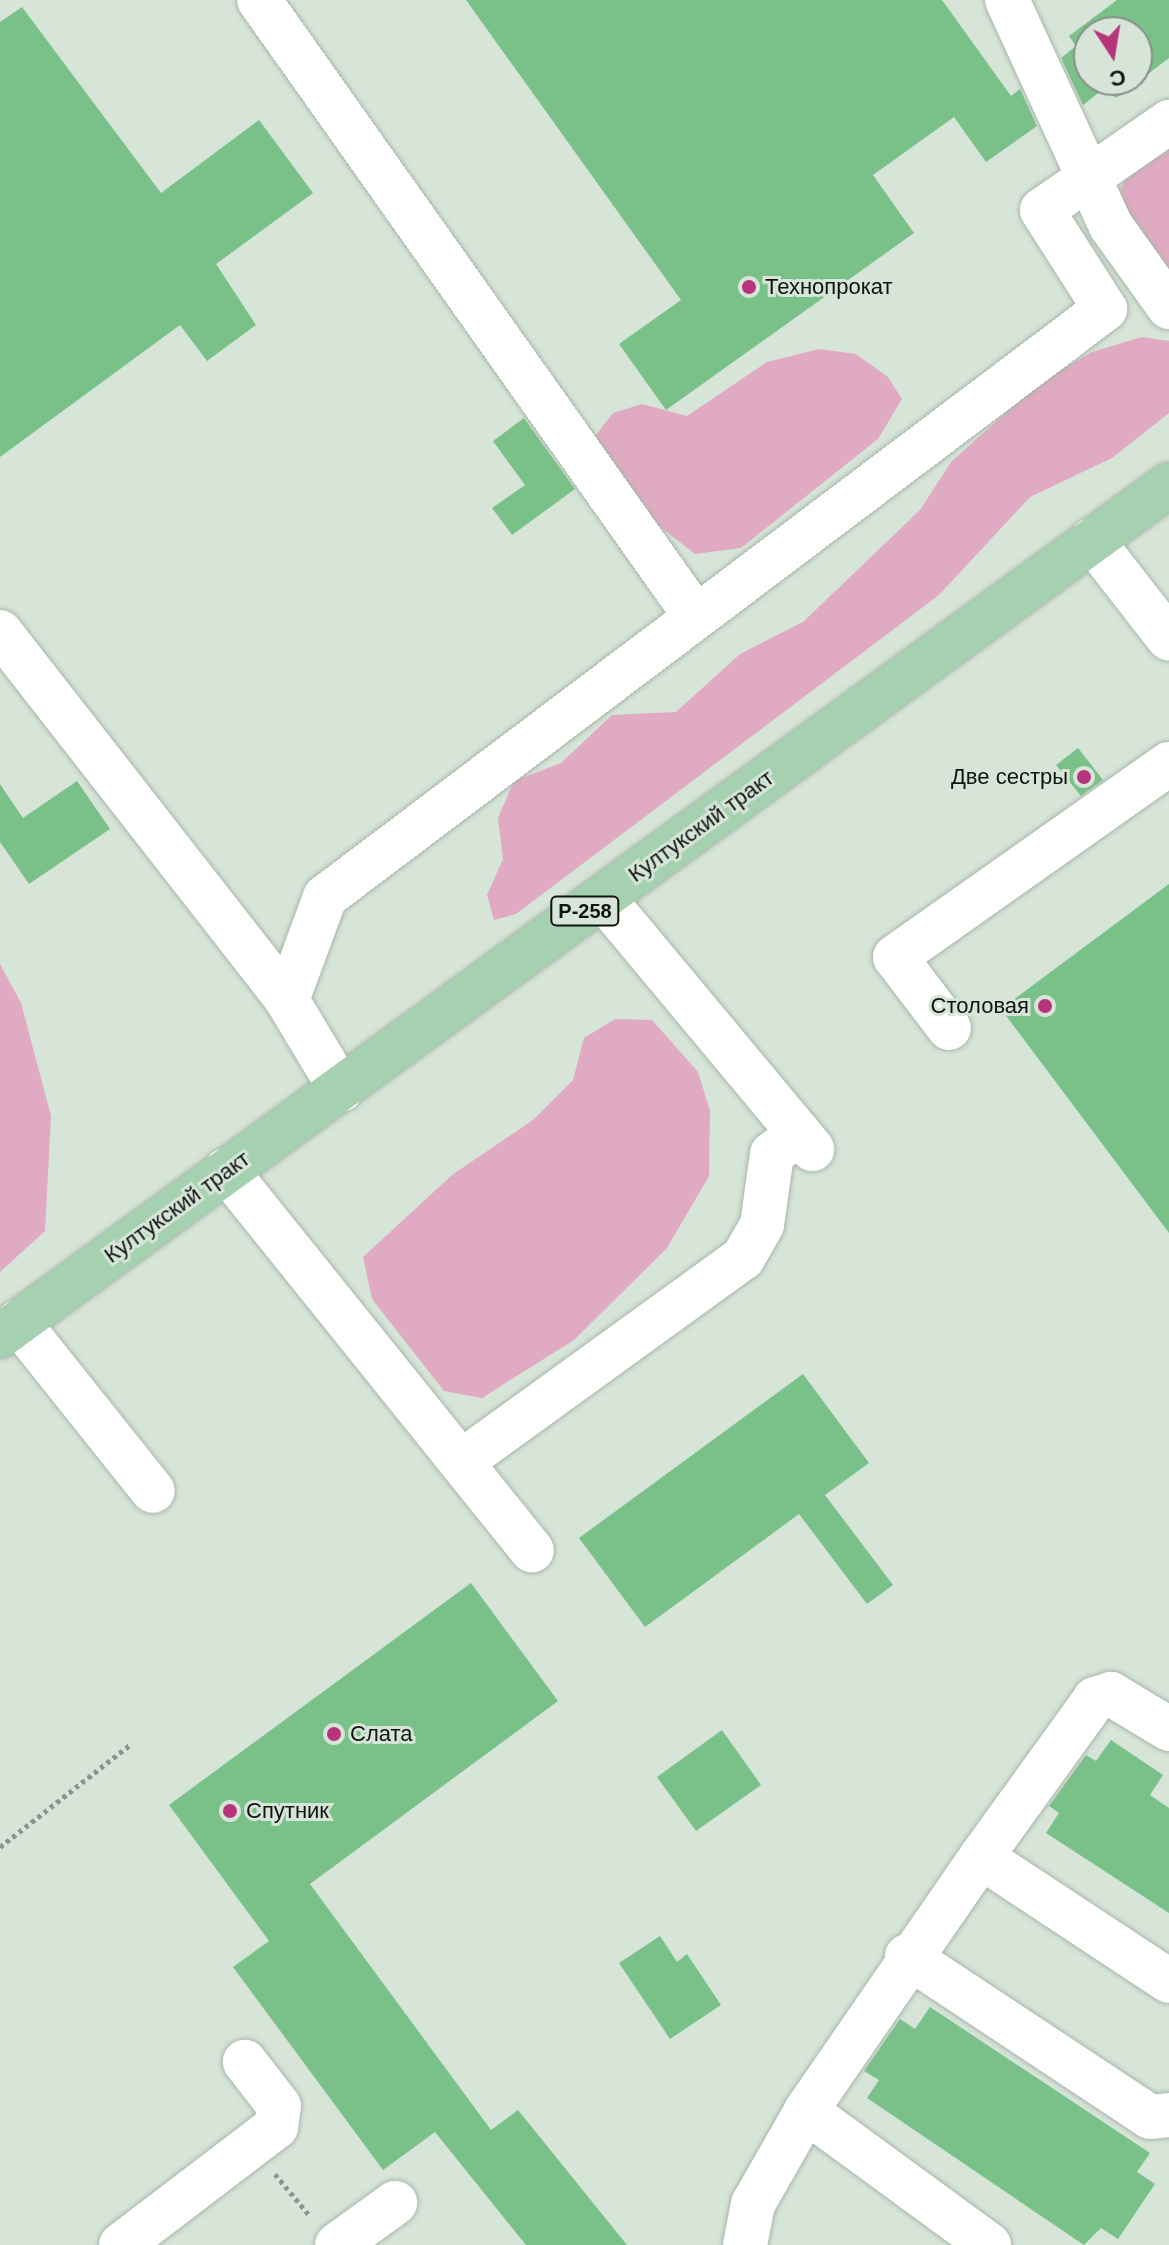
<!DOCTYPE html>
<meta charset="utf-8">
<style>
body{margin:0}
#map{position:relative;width:1169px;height:2245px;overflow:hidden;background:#d6e5d8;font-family:Helvetica,sans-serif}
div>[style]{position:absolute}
.green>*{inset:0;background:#e0abc2}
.building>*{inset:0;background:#79c089}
.path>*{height:5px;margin-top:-2.5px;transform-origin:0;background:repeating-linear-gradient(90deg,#89948a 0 4px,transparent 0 8px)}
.roads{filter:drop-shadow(0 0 2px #a8b6aa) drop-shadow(0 0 2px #a8b6aa)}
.minor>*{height:44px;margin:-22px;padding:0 22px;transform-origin:22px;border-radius:22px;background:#fff}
.major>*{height:44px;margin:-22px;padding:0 22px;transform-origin:22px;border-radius:22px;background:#a5d1b0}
.dots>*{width:22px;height:22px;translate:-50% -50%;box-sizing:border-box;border:4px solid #d6e5d8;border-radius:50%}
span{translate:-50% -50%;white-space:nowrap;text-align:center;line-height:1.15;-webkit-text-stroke:6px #d6e5d8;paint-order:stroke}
.shield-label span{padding:2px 6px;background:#d6e5d8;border:2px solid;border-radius:6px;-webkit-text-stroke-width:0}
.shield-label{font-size:20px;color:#0f1410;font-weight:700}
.poi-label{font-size:22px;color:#0f1410}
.left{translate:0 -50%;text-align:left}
.right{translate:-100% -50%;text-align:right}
.street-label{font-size:22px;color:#0f1410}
.north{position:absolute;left:1073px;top:16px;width:80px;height:80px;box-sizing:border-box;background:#d6e5d8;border:2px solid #869188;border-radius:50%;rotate:168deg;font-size:22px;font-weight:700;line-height:32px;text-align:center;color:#0f1410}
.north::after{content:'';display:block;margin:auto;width:28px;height:36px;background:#b7347c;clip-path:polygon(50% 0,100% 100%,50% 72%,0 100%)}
</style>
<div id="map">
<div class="green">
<i style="clip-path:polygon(1169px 138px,1169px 277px,1118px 197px,1131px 164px)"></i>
<i style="clip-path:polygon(1142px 337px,1169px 341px,1169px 413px,1112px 458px,1030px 497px,939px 595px,516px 914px,494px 920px,487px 895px,503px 859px,498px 818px,514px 781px,561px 763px,612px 715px,676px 712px,740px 654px,803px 622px,920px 510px,951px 462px,1040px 382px,1092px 352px)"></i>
<i style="clip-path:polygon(819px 349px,856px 354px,888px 377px,902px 399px,878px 439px,741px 548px,695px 554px,645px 515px,592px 440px,613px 413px,642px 404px,687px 416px,767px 362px)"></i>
<i style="clip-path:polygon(0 964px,21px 1003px,51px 1116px,45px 1231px,0 1272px)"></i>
<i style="clip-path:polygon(615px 1019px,652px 1020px,698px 1072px,710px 1111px,709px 1176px,667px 1248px,574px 1340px,482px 1398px,444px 1391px,372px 1299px,363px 1257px,452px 1175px,533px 1120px,573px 1080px,584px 1038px)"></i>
</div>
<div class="building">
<i style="clip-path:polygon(466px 0,942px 0,1011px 96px,1020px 89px,1037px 126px,986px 162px,954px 117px,873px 175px,914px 233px,666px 410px,619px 344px,681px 300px)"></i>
<i style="clip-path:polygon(evenodd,1117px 0,1169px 0,1169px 58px,1116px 98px,1107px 86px,1083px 105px,1061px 58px,1076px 46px,1069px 36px,1117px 0,1089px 32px,1137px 32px,1137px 80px,1089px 80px,1089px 32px)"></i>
<i style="clip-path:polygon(22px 7px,161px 193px,259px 120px,313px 193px,216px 264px,256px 325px,207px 361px,180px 325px,0 457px,0 22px)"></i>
<i style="clip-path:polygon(524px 418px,575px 489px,512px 535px,492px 508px,525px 485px,493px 441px)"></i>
<i style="clip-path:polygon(1078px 748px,1103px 780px,1081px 796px,1056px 765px)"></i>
<i style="clip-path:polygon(77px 781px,110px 829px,29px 884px,0 842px,0 784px,23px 818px)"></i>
<i style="clip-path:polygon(1169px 884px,1169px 1233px,1001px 1009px)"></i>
<i style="clip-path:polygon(803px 1374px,869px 1463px,825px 1495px,893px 1585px,867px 1604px,799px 1514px,645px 1627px,579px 1538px)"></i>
<i style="clip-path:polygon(471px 1583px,558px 1701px,310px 1884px,491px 2130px,518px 2110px,627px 2245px,526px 2245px,435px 2132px,383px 2170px,233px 1967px,269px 1941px,169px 1805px)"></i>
<i style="clip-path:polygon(722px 1730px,761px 1785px,696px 1831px,657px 1777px)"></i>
<i style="clip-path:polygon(1111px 1740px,1163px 1775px,1150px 1795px,1169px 1808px,1169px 1913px,1046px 1833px,1059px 1813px,1049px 1806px,1086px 1755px,1096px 1761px)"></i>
<i style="clip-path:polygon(660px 1936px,677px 1962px,687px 1954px,721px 2005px,670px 2039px,619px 1963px)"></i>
<i style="clip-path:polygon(930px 2007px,1150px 2153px,1137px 2172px,1155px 2184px,1118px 2239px,1101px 2228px,1084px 2245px,867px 2098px,879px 2080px,864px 2071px,900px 2019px,915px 2029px)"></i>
</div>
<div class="path">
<i style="left:0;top:1847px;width:167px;rotate:-38.2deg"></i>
<i style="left:275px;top:2174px;width:55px;rotate:50.2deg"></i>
</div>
<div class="roads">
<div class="minor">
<i style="left:259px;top:0;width:756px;rotate:54.69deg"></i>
<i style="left:1007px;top:0;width:249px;rotate:65.3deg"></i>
<i style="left:1111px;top:226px;width:100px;rotate:54.4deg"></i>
<i style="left:1092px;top:540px;width:125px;rotate:52.1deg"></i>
<i style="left:0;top:632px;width:467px;rotate:52deg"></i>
<i style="left:603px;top:898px;width:327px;rotate:50.2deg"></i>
<i style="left:949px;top:1028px;width:89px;rotate:-127.3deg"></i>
<i style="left:895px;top:957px;width:335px;rotate:-35.2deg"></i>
<i style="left:341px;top:1090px;width:105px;rotate:-121deg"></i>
<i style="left:287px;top:1000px;width:110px;rotate:-69.7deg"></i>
<i style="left:325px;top:897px;width:977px;rotate:-37.01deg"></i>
<i style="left:1105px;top:309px;width:117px;rotate:-122.5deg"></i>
<i style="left:1042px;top:210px;width:155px;rotate:-34.7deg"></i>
<i style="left:226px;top:1170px;width:488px;rotate:51.2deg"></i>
<i style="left:18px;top:1322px;width:216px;rotate:51.4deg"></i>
<i style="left:461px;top:1462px;width:348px;rotate:-35.9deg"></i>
<i style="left:743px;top:1258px;width:38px;rotate:-60deg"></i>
<i style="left:762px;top:1225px;width:72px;rotate:-82deg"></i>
<i style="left:772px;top:1154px;width:34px;rotate:-37deg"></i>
<i style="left:1169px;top:1729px;width:68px;rotate:-148.9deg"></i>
<i style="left:1111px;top:1694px;width:17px;rotate:163deg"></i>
<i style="left:1095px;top:1699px;width:195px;rotate:125.8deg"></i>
<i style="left:981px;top:1857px;width:225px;rotate:33.4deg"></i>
<i style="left:981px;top:1857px;width:308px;rotate:124.6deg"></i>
<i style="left:806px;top:2111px;width:227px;rotate:36.2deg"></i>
<i style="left:907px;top:1956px;width:291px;rotate:33.5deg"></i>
<i style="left:1150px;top:2117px;width:19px;rotate:-6deg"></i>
<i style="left:121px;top:2245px;width:195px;rotate:-37.3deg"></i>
<i style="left:276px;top:2127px;width:21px;rotate:-82deg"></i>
<i style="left:279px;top:2106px;width:56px;rotate:-127.7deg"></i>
<i style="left:337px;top:2245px;width:72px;rotate:-35.9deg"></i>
<i style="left:745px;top:2245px;width:42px;rotate:-79deg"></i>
<i style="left:753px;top:2204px;width:107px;rotate:-60.3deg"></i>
</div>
<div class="major">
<i style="left:0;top:1336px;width:1446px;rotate:-36.05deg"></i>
</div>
</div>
<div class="dots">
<i style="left:749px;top:287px;background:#b7347c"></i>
<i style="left:1084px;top:777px;background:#b7347c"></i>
<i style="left:1045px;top:1006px;background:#b7347c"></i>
<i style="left:334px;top:1734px;background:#b7347c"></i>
<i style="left:230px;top:1811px;background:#b7347c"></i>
</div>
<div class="shield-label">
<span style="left:585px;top:911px">Р-258</span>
</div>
<div class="poi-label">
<span class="left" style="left:765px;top:287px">Технопрокат</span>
<span class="right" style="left:1068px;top:777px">Две сестры</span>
<span class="right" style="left:1029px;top:1006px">Столовая</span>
<span class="left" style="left:350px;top:1734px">Слата</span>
<span class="left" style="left:246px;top:1811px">Спутник</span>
</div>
<div class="street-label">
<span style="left:701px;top:826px;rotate:-36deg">Култукский тракт</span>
<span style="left:177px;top:1207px;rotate:-36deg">Култукский тракт</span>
</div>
<div class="north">С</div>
</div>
